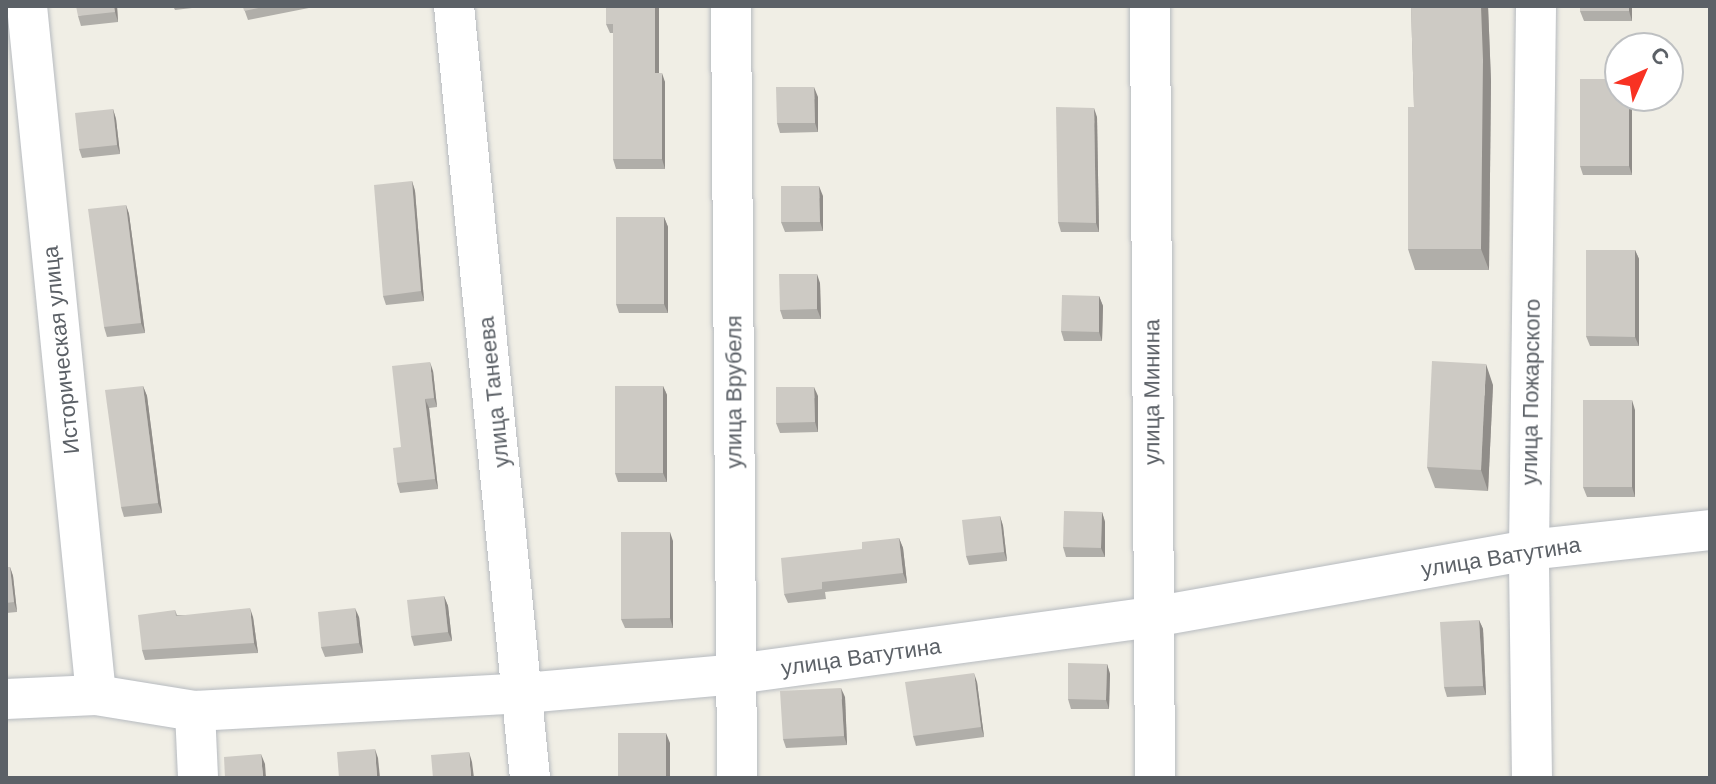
<!DOCTYPE html>
<meta charset="utf-8">
<style>
body{margin:0}
#map{position:relative;width:1716px;height:784px;overflow:hidden;background:#f0eee5;font-family:Arial,sans-serif}
div>[style]{position:absolute}
.roads{filter:drop-shadow(0 0 2px #b7bbc0) drop-shadow(0 0 2px #b7bbc0)}
.street>*{height:40px;margin:-20px;padding:0 20px;transform-origin:20px;border-radius:20px;background:#fff}
.wall>*{inset:0;background:#b0aea9}
.shaded-wall>*{inset:0;background:#908d89}
.building>*{inset:0;background:#cdcac4}
span{translate:-50% -50%;white-space:nowrap;text-align:center;line-height:1.15;-webkit-text-stroke:8px #fff;paint-order:stroke}
.street-label{font-size:22px;color:#5c6167}
.frame{position:absolute;inset:0;border:8px solid #5c6167;pointer-events:none}
.north{position:absolute;left:1604px;top:32px;width:80px;height:80px;box-sizing:border-box;background:#fff;border:2px solid #bec0c2;border-radius:50%;rotate:45deg;font-size:22px;font-weight:700;line-height:32px;text-align:center;color:#5c6167}
.north::after{content:'';display:block;margin:auto;width:28px;height:36px;background:#f83223;clip-path:polygon(50% 0,100% 100%,50% 72%,0 100%)}
</style>
<div id="map">
<div class="roads">
<div class="street">
<i style="left:27px;top:6px;width:692px;rotate:84.28deg"></i>
<i style="left:454px;top:6px;width:776px;rotate:84.38deg"></i>
<i style="left:731px;top:6px;width:772px;rotate:89.55deg"></i>
<i style="left:1150px;top:6px;width:772px;rotate:89.63deg"></i>
<i style="left:6px;top:699px;width:90px;rotate:-2.5deg"></i>
<i style="left:96px;top:695px;width:100px;rotate:9.2deg"></i>
<i style="left:195px;top:711px;width:330px;rotate:-3.1deg"></i>
<i style="left:525px;top:693px;width:212px;rotate:-5.1deg"></i>
<i style="left:736px;top:674px;width:421px;rotate:-7.8deg"></i>
<i style="left:1153px;top:617px;width:382px;rotate:-10.1deg"></i>
<i style="left:1529px;top:550px;width:182px;rotate:-6.3deg"></i>
<i style="left:195px;top:711px;width:67px;rotate:87.4deg"></i>
<i style="left:1532px;top:778px;width:228px;rotate:-90.8deg"></i>
<i style="left:1529px;top:550px;width:544px;rotate:-89.26deg"></i>
</div>
</div>
<div class="wall">
<i style="clip-path:polygon(117px 6px,118px 22px,81px 26px,78px 16px)"></i>
<i style="clip-path:polygon(173px 6px,209px 6px,175px 10px)"></i>
<i style="clip-path:polygon(243px 6px,319px 6px,248px 20px)"></i>
<i style="clip-path:polygon(659px 6px,659px 73px,665px 82px,665px 169px,616px 169px,613px 159px,613px 33px,610px 33px,606px 24px)"></i>
<i style="clip-path:polygon(1411px 6px,1488px 6px,1491px 81px,1489px 270px,1415px 270px,1408px 249px,1414px 107px)"></i>
<i style="clip-path:polygon(1580px 6px,1632px 6px,1632px 21px,1584px 21px,1580px 11px)"></i>
<i style="clip-path:polygon(1620px 79px,1632px 175px,1583px 175px,1580px 166px)"></i>
<i style="clip-path:polygon(818px 97px,818px 132px,780px 133px,777px 123px)"></i>
<i style="clip-path:polygon(113px 109px,116px 119px,120px 154px,82px 158px,79px 149px)"></i>
<i style="clip-path:polygon(1097px 117px,1099px 232px,1061px 232px,1058px 222px)"></i>
<i style="clip-path:polygon(412px 181px,415px 191px,424px 301px,386px 305px,383px 296px)"></i>
<i style="clip-path:polygon(823px 196px,823px 231px,785px 232px,781px 222px)"></i>
<i style="clip-path:polygon(126px 205px,129px 214px,145px 333px,107px 337px,104px 327px)"></i>
<i style="clip-path:polygon(664px 217px,668px 227px,668px 313px,619px 313px,616px 304px)"></i>
<i style="clip-path:polygon(1635px 250px,1639px 259px,1639px 346px,1590px 346px,1586px 336px)"></i>
<i style="clip-path:polygon(820px 283px,821px 319px,783px 319px,780px 310px)"></i>
<i style="clip-path:polygon(1099px 296px,1103px 306px,1102px 341px,1064px 341px,1061px 331px)"></i>
<i style="clip-path:polygon(433px 371px,437px 407px,429px 408px,438px 489px,400px 493px,397px 483px,401px 447px)"></i>
<i style="clip-path:polygon(1493px 385px,1488px 491px,1435px 488px,1427px 467px)"></i>
<i style="clip-path:polygon(143px 386px,147px 396px,162px 513px,124px 517px,121px 507px)"></i>
<i style="clip-path:polygon(663px 386px,667px 395px,667px 482px,618px 482px,615px 473px)"></i>
<i style="clip-path:polygon(818px 396px,818px 432px,780px 433px,776px 423px)"></i>
<i style="clip-path:polygon(1635px 410px,1635px 497px,1587px 497px,1583px 487px)"></i>
<i style="clip-path:polygon(1102px 512px,1105px 522px,1105px 557px,1066px 557px,1063px 547px)"></i>
<i style="clip-path:polygon(1000px 516px,1003px 526px,1007px 561px,969px 565px,966px 556px)"></i>
<i style="clip-path:polygon(899px 538px,903px 548px,907px 583px,825px 592px,826px 599px,788px 603px,784px 594px,862px 549px)"></i>
<i style="clip-path:polygon(673px 541px,673px 628px,625px 628px,621px 619px)"></i>
<i style="clip-path:polygon(6px 567px,10px 567px,13px 576px,17px 612px,6px 613px)"></i>
<i style="clip-path:polygon(444px 596px,448px 606px,452px 641px,414px 646px,411px 636px)"></i>
<i style="clip-path:polygon(175px 610px,177px 615px,253px 617px,258px 653px,145px 660px,142px 650px)"></i>
<i style="clip-path:polygon(359px 617px,363px 653px,325px 657px,321px 647px)"></i>
<i style="clip-path:polygon(1479px 620px,1483px 629px,1486px 695px,1447px 697px,1444px 687px)"></i>
<i style="clip-path:polygon(1107px 664px,1110px 674px,1109px 709px,1071px 709px,1068px 699px)"></i>
<i style="clip-path:polygon(977px 682px,984px 737px,916px 746px,913px 736px)"></i>
<i style="clip-path:polygon(845px 697px,847px 745px,786px 748px,783px 739px)"></i>
</div>
<div class="shaded-wall">
<i style="clip-path:polygon(114px 6px,117px 6px,118px 22px,115px 12px)"></i>
<i style="clip-path:polygon(655px 6px,659px 6px,659px 82px,655px 73px)"></i>
<i style="clip-path:polygon(1481px 6px,1488px 6px,1491px 81px,1489px 270px,1481px 249px)"></i>
<i style="clip-path:polygon(1629px 6px,1632px 6px,1632px 21px,1629px 11px)"></i>
<i style="clip-path:polygon(662px 73px,665px 82px,665px 169px,662px 159px)"></i>
<i style="clip-path:polygon(814px 87px,818px 97px,818px 132px,815px 123px)"></i>
<i style="clip-path:polygon(1629px 96px,1632px 96px,1632px 175px,1629px 166px)"></i>
<i style="clip-path:polygon(1094px 108px,1097px 117px,1099px 232px,1096px 223px)"></i>
<i style="clip-path:polygon(113px 109px,116px 119px,120px 154px,117px 145px)"></i>
<i style="clip-path:polygon(412px 181px,415px 191px,424px 301px,421px 291px)"></i>
<i style="clip-path:polygon(819px 186px,823px 196px,823px 231px,820px 222px)"></i>
<i style="clip-path:polygon(126px 205px,129px 214px,145px 333px,141px 323px)"></i>
<i style="clip-path:polygon(664px 217px,668px 227px,668px 313px,664px 304px)"></i>
<i style="clip-path:polygon(1635px 250px,1639px 259px,1639px 346px,1635px 337px)"></i>
<i style="clip-path:polygon(817px 274px,820px 283px,821px 319px,817px 309px)"></i>
<i style="clip-path:polygon(1099px 296px,1103px 306px,1102px 341px,1099px 332px)"></i>
<i style="clip-path:polygon(430px 362px,433px 371px,437px 407px,434px 398px)"></i>
<i style="clip-path:polygon(1486px 364px,1493px 385px,1488px 491px,1481px 470px)"></i>
<i style="clip-path:polygon(143px 386px,147px 396px,162px 513px,158px 503px)"></i>
<i style="clip-path:polygon(663px 386px,667px 395px,667px 482px,663px 473px)"></i>
<i style="clip-path:polygon(814px 387px,818px 396px,818px 432px,815px 422px)"></i>
<i style="clip-path:polygon(425px 399px,429px 408px,438px 489px,435px 479px)"></i>
<i style="clip-path:polygon(1632px 400px,1635px 410px,1635px 497px,1632px 487px)"></i>
<i style="clip-path:polygon(1102px 512px,1105px 522px,1105px 557px,1101px 548px)"></i>
<i style="clip-path:polygon(1000px 516px,1003px 526px,1007px 561px,1004px 552px)"></i>
<i style="clip-path:polygon(670px 532px,673px 541px,673px 628px,670px 618px)"></i>
<i style="clip-path:polygon(899px 538px,903px 548px,907px 583px,903px 573px)"></i>
<i style="clip-path:polygon(10px 567px,13px 576px,17px 612px,14px 602px)"></i>
<i style="clip-path:polygon(444px 596px,448px 606px,452px 641px,448px 632px)"></i>
<i style="clip-path:polygon(250px 608px,253px 617px,258px 653px,254px 643px)"></i>
<i style="clip-path:polygon(355px 608px,359px 617px,363px 653px,359px 643px)"></i>
<i style="clip-path:polygon(1479px 620px,1483px 629px,1486px 695px,1483px 686px)"></i>
<i style="clip-path:polygon(1107px 664px,1110px 674px,1109px 709px,1106px 700px)"></i>
<i style="clip-path:polygon(974px 673px,977px 682px,984px 737px,981px 727px)"></i>
<i style="clip-path:polygon(841px 688px,845px 697px,847px 745px,844px 736px)"></i>
<i style="clip-path:polygon(666px 733px,670px 743px,670px 778px,666px 778px)"></i>
<i style="clip-path:polygon(375px 749px,378px 758px,380px 778px,377px 778px)"></i>
<i style="clip-path:polygon(469px 752px,472px 762px,474px 778px,471px 778px)"></i>
<i style="clip-path:polygon(261px 754px,265px 764px,266px 778px,263px 778px)"></i>
</div>
<div class="building">
<i style="clip-path:polygon(76px 6px,114px 6px,115px 12px,78px 16px)"></i>
<i style="clip-path:polygon(243px 6px,268px 6px,244px 11px)"></i>
<i style="clip-path:polygon(606px 6px,655px 6px,655px 73px,662px 73px,662px 159px,613px 159px,613px 24px,606px 24px)"></i>
<i style="clip-path:polygon(1411px 6px,1481px 6px,1483px 60px,1481px 249px,1408px 249px,1408px 107px,1414px 107px)"></i>
<i style="clip-path:polygon(1580px 6px,1629px 6px,1629px 11px,1580px 11px)"></i>
<i style="clip-path:polygon(1580px 79px,1620px 79px,1620px 96px,1629px 96px,1629px 166px,1580px 166px)"></i>
<i style="clip-path:polygon(776px 87px,814px 87px,815px 123px,777px 123px)"></i>
<i style="clip-path:polygon(1056px 107px,1094px 108px,1096px 223px,1058px 222px)"></i>
<i style="clip-path:polygon(113px 109px,117px 145px,79px 149px,75px 113px)"></i>
<i style="clip-path:polygon(412px 181px,421px 291px,383px 296px,374px 185px)"></i>
<i style="clip-path:polygon(781px 186px,819px 186px,820px 222px,781px 222px)"></i>
<i style="clip-path:polygon(126px 205px,141px 323px,104px 327px,88px 209px)"></i>
<i style="clip-path:polygon(616px 217px,664px 217px,664px 304px,616px 304px)"></i>
<i style="clip-path:polygon(1586px 250px,1635px 250px,1635px 337px,1586px 336px)"></i>
<i style="clip-path:polygon(779px 274px,817px 274px,817px 309px,780px 310px)"></i>
<i style="clip-path:polygon(1062px 295px,1099px 296px,1099px 332px,1061px 331px)"></i>
<i style="clip-path:polygon(1432px 361px,1486px 364px,1481px 470px,1427px 467px)"></i>
<i style="clip-path:polygon(430px 362px,434px 398px,425px 399px,435px 479px,397px 483px,393px 448px,401px 447px,392px 366px)"></i>
<i style="clip-path:polygon(143px 386px,158px 503px,121px 507px,105px 390px)"></i>
<i style="clip-path:polygon(615px 386px,663px 386px,663px 473px,615px 473px)"></i>
<i style="clip-path:polygon(776px 387px,814px 387px,815px 422px,776px 423px)"></i>
<i style="clip-path:polygon(1583px 400px,1632px 400px,1632px 487px,1583px 487px)"></i>
<i style="clip-path:polygon(1064px 511px,1102px 512px,1101px 548px,1063px 547px)"></i>
<i style="clip-path:polygon(1000px 516px,1004px 552px,966px 556px,962px 520px)"></i>
<i style="clip-path:polygon(621px 532px,670px 532px,670px 618px,621px 619px)"></i>
<i style="clip-path:polygon(899px 538px,903px 573px,822px 582px,822px 589px,784px 594px,781px 558px,862px 549px,862px 542px)"></i>
<i style="clip-path:polygon(6px 567px,10px 567px,14px 602px,6px 603px)"></i>
<i style="clip-path:polygon(444px 596px,448px 632px,411px 636px,407px 600px)"></i>
<i style="clip-path:polygon(250px 608px,254px 643px,142px 650px,138px 615px,175px 610px,176px 616px)"></i>
<i style="clip-path:polygon(355px 608px,359px 643px,321px 647px,318px 612px)"></i>
<i style="clip-path:polygon(1479px 620px,1483px 686px,1444px 687px,1440px 622px)"></i>
<i style="clip-path:polygon(1068px 663px,1107px 664px,1106px 700px,1068px 699px)"></i>
<i style="clip-path:polygon(974px 673px,981px 727px,913px 736px,905px 682px)"></i>
<i style="clip-path:polygon(841px 688px,844px 736px,783px 739px,780px 691px)"></i>
<i style="clip-path:polygon(618px 733px,666px 733px,666px 778px,618px 778px)"></i>
<i style="clip-path:polygon(375px 749px,377px 778px,339px 778px,337px 752px)"></i>
<i style="clip-path:polygon(469px 752px,471px 778px,433px 778px,431px 755px)"></i>
<i style="clip-path:polygon(261px 754px,263px 778px,225px 778px,224px 757px)"></i>
</div>
<div class="street-label">
<span style="left:61px;top:350px;rotate:-96deg">Историческая улица</span>
<span style="left:494px;top:392px;rotate:-96deg">улица Танеева</span>
<span style="left:734px;top:392px;rotate:-90deg">улица Врубеля</span>
<span style="left:1152px;top:392px;rotate:-90deg">улица Минина</span>
<span style="left:1531px;top:392px;rotate:-89deg">улица Пожарского</span>
<span style="left:1501px;top:557px;rotate:-9deg">улица Ватутина</span>
<span style="left:861px;top:657px;rotate:-8deg">улица Ватутина</span>
</div>
<div class="frame"></div>
<div class="north">С</div>
</div>
